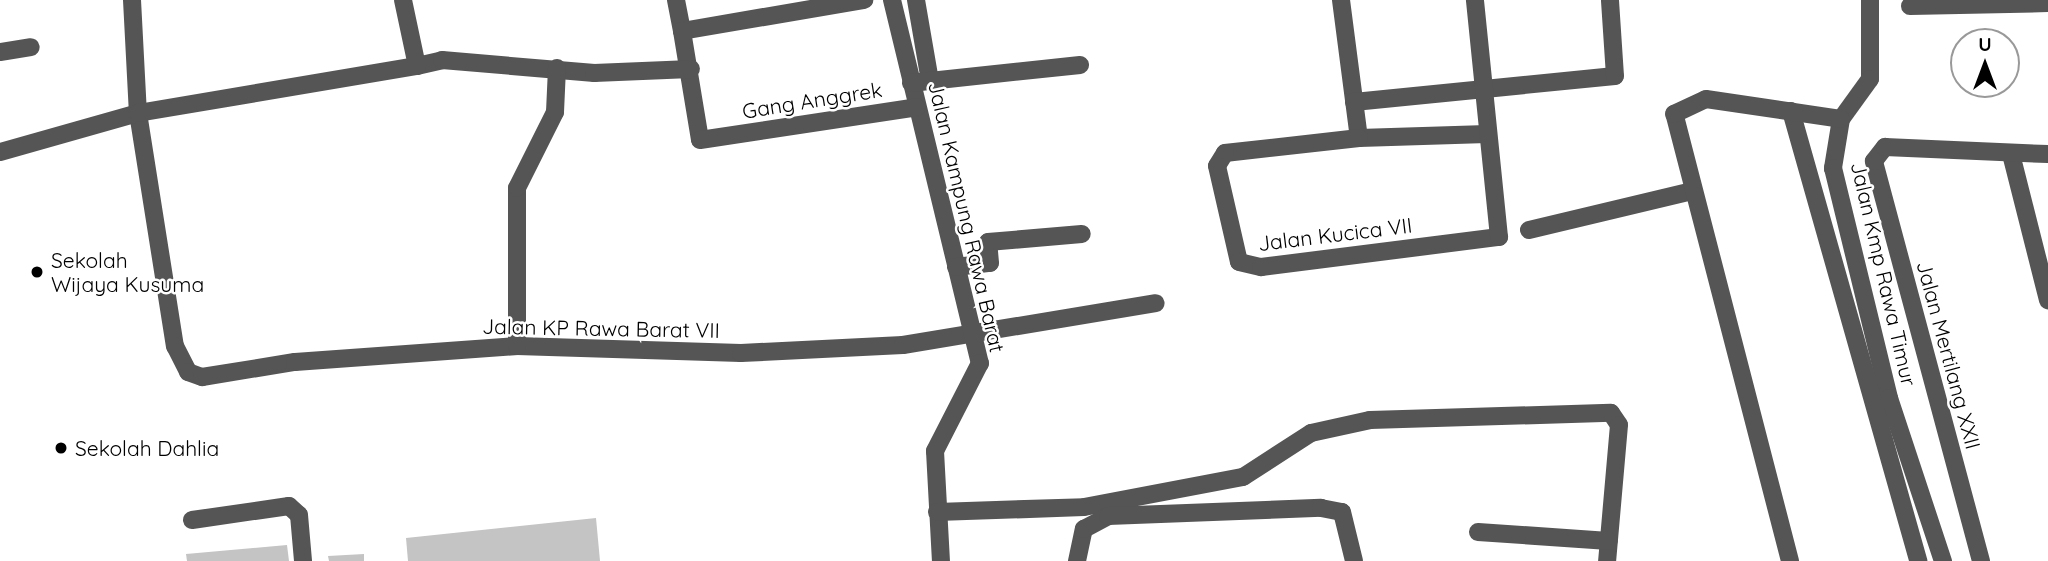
<!DOCTYPE html>
<style>
body{margin:0}
#map{position:relative;width:2048px;height:561px;overflow:hidden;background:#fff;font-family:Quicksand,sans-serif}
div>[style]{position:absolute}
.building>*{inset:0;background:#c4c4c4}
.minor>*{height:18px;margin:-9px;padding:0 9px;transform-origin:9px;border-radius:9px;background:#555}
.dots>*{width:19px;height:19px;translate:-50% -50%;box-sizing:border-box;border:4px solid #fff;border-radius:50%}
span{translate:-50% -50%;white-space:nowrap;text-align:center;line-height:1.15;-webkit-text-stroke:5px #fff;paint-order:stroke}
.street-label{font-size:21px;color:#000}
.poi-label{font-size:21px;color:#000}
.left{translate:0 -50%;text-align:left}
.north{position:absolute;left:1950px;top:28px;width:70px;height:70px;box-sizing:border-box;background:#fff;border:2px solid #999;border-radius:50%;rotate:0deg;font-size:19px;font-weight:700;line-height:28px;text-align:center;color:#000}
.north::after{content:'';display:block;margin:auto;width:24px;height:32px;background:#000;clip-path:polygon(50% 0,100% 100%,50% 72%,0 100%)}
</style>
<div id="map">
<div class="building">
<i style="clip-path:polygon(596px 518px,600px 561px,408px 561px,406px 538px)"></i>
<i style="clip-path:polygon(287px 545px,289px 561px,187px 561px,186px 554px)"></i>
<i style="clip-path:polygon(364px 554px,364px 561px,329px 561px,328px 556px)"></i>
</div>
<div class="minor">
<i style="left:132px;top:0;width:113px;rotate:87deg"></i>
<i style="left:138px;top:113px;width:236px;rotate:81deg"></i>
<i style="left:175px;top:346px;width:29px;rotate:63deg"></i>
<i style="left:188px;top:372px;width:15px;rotate:20deg"></i>
<i style="left:202px;top:377px;width:94px;rotate:-9.2deg"></i>
<i style="left:295px;top:362px;width:223px;rotate:-4.1deg"></i>
<i style="left:517px;top:346px;width:224px;rotate:1.8deg"></i>
<i style="left:741px;top:353px;width:162px;rotate:-2.8deg"></i>
<i style="left:903px;top:345px;width:256px;rotate:-9.4deg"></i>
<i style="left:676px;top:0;width:32px;rotate:79deg"></i>
<i style="left:682px;top:31px;width:185px;rotate:-9.7deg"></i>
<i style="left:892px;top:0;width:374px;rotate:76.4deg"></i>
<i style="left:980px;top:363px;width:99px;rotate:117.1deg"></i>
<i style="left:935px;top:451px;width:110px;rotate:86.9deg"></i>
<i style="left:916px;top:0;width:82px;rotate:80.2deg"></i>
<i style="left:1341px;top:0;width:139px;rotate:82.6deg"></i>
<i style="left:1359px;top:138px;width:128px;rotate:-1.8deg"></i>
<i style="left:1870px;top:0;width:79px;rotate:90deg"></i>
<i style="left:1870px;top:79px;width:49px;rotate:125.9deg"></i>
<i style="left:1841px;top:119px;width:50px;rotate:99.3deg"></i>
<i style="left:1833px;top:168px;width:237px;rotate:76.3deg"></i>
<i style="left:1889px;top:398px;width:172px;rotate:71.7deg"></i>
<i style="left:1910px;top:6px;width:138px;rotate:-1.2deg"></i>
<i style="left:682px;top:31px;width:110px;rotate:80.6deg"></i>
<i style="left:700px;top:140px;width:219px;rotate:-8.6deg"></i>
<i style="left:0;top:52px;width:31px;rotate:-9deg"></i>
<i style="left:417px;top:66px;width:26px;rotate:-13deg"></i>
<i style="left:442px;top:60px;width:153px;rotate:4.9deg"></i>
<i style="left:594px;top:73px;width:97px;rotate:-2.4deg"></i>
<i style="left:911px;top:83px;width:170px;rotate:-6.1deg"></i>
<i style="left:1354px;top:102px;width:262px;rotate:-5.7deg"></i>
<i style="left:1615px;top:76px;width:76px;rotate:-93.8deg"></i>
<i style="left:1791px;top:111px;width:468px;rotate:74.2deg"></i>
<i style="left:1359px;top:138px;width:135px;rotate:173.6deg"></i>
<i style="left:1225px;top:153px;width:15px;rotate:122deg"></i>
<i style="left:1217px;top:166px;width:98px;rotate:77.1deg"></i>
<i style="left:1239px;top:262px;width:23px;rotate:13deg"></i>
<i style="left:1261px;top:267px;width:240px;rotate:-7.2deg"></i>
<i style="left:1499px;top:237px;width:238px;rotate:-95.8deg"></i>
<i style="left:0;top:152px;width:143px;rotate:-15.8deg"></i>
<i style="left:138px;top:113px;width:283px;rotate:-9.6deg"></i>
<i style="left:417px;top:66px;width:67px;rotate:-102deg"></i>
<i style="left:2011px;top:154px;width:151px;rotate:75.8deg"></i>
<i style="left:1529px;top:230px;width:169px;rotate:-13.4deg"></i>
<i style="left:956px;top:267px;width:34px;rotate:-7deg"></i>
<i style="left:990px;top:263px;width:21px;rotate:-95deg"></i>
<i style="left:988px;top:242px;width:94px;rotate:-4.9deg"></i>
<i style="left:517px;top:346px;width:158px;rotate:-90deg"></i>
<i style="left:517px;top:188px;width:85px;rotate:-63.4deg"></i>
<i style="left:555px;top:112px;width:44px;rotate:-87.4deg"></i>
<i style="left:937px;top:512px;width:147px;rotate:-1.9deg"></i>
<i style="left:1084px;top:507px;width:162px;rotate:-10.7deg"></i>
<i style="left:1243px;top:477px;width:81px;rotate:-32.9deg"></i>
<i style="left:1311px;top:433px;width:60px;rotate:-12.4deg"></i>
<i style="left:1370px;top:420px;width:241px;rotate:-1.7deg"></i>
<i style="left:1611px;top:413px;width:14px;rotate:56deg"></i>
<i style="left:1619px;top:425px;width:137px;rotate:95deg"></i>
<i style="left:192px;top:520px;width:98px;rotate:-8.2deg"></i>
<i style="left:289px;top:506px;width:13px;rotate:42deg"></i>
<i style="left:299px;top:515px;width:46px;rotate:85deg"></i>
<i style="left:1478px;top:532px;width:131px;rotate:3.9deg"></i>
<i style="left:1077px;top:561px;width:33px;rotate:-78deg"></i>
<i style="left:1084px;top:529px;width:27px;rotate:-28deg"></i>
<i style="left:1108px;top:516px;width:213px;rotate:-2.2deg"></i>
<i style="left:1321px;top:508px;width:21px;rotate:11deg"></i>
<i style="left:1342px;top:512px;width:50px;rotate:76.2deg"></i>
<i style="left:1790px;top:561px;width:462px;rotate:-104.5deg"></i>
<i style="left:1674px;top:114px;width:35px;rotate:-25deg"></i>
<i style="left:1706px;top:99px;width:136px;rotate:8.4deg"></i>
<i style="left:1981px;top:561px;width:414px;rotate:-105deg"></i>
<i style="left:1874px;top:161px;width:18px;rotate:-52deg"></i>
<i style="left:1885px;top:147px;width:163px;rotate:2.5deg"></i>
</div>
<div class="dots">
<i style="left:37px;top:272px;background:#000"></i>
<i style="left:61px;top:448px;background:#000"></i>
</div>
<div class="street-label">
<span style="left:812px;top:100px;rotate:-9deg">Gang Anggrek</span>
<span style="left:967px;top:217px;rotate:77deg">Jalan Kampung Rawa Barat</span>
<span style="left:1335px;top:234px;rotate:-7deg">Jalan Kucica VII</span>
<span style="left:1884px;top:274px;rotate:77deg">Jalan Kmp Rawa Timur</span>
<span style="left:601px;top:328px;rotate:1deg">Jalan KP Rawa Barat VII</span>
<span style="left:1949px;top:355px;rotate:75deg">Jalan Mertilang XXII</span>
</div>
<div class="poi-label">
<span class="left" style="left:51px;top:272px">Sekolah<br>Wijaya Kusuma</span>
<span class="left" style="left:75px;top:448px">Sekolah Dahlia</span>
</div>
<div class="north">U</div>
</div>
